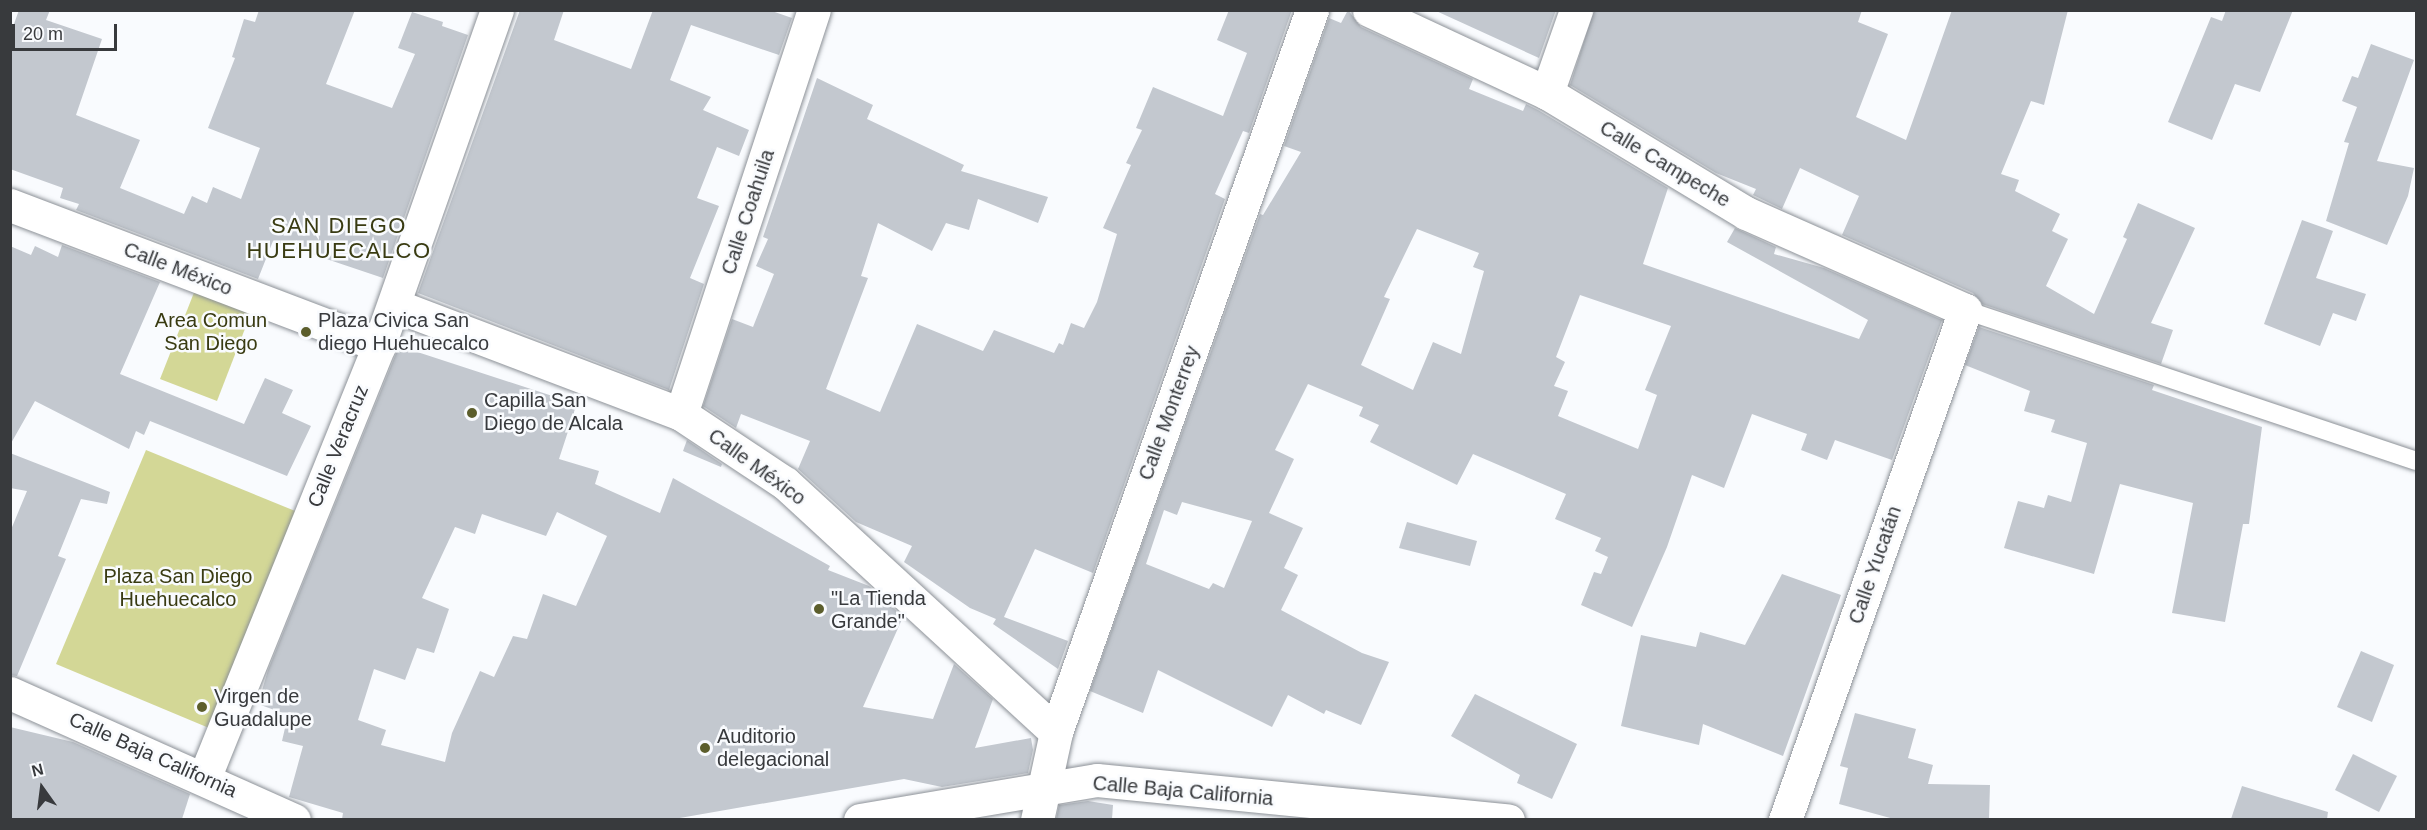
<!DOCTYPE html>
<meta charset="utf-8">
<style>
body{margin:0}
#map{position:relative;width:2427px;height:830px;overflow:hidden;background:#f9fbfe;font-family:Helvetica,sans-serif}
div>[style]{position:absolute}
.green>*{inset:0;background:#d3d796}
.building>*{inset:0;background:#c3c8cf}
.roads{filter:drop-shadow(0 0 2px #8c9197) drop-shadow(0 0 2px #8c9197)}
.service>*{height:18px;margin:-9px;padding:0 9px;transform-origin:9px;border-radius:9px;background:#fff}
.minor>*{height:33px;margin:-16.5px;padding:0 16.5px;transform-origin:16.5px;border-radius:16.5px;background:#fff}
.dots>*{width:16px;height:16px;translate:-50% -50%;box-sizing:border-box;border:3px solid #f9fbfe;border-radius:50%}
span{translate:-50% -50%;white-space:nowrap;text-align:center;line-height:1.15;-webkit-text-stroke:5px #f9fbfe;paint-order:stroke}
.street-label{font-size:20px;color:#383a3d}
.poi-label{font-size:20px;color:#383a3d}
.left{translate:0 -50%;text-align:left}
.park-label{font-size:20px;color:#393b12}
.quarter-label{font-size:22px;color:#393b12;letter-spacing:1.5px}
.frame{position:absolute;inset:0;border:12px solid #383a3d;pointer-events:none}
.north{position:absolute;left:12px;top:758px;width:60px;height:60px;-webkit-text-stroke:4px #f9fbfe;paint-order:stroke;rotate:346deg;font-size:16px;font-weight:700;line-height:24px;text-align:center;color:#383a3d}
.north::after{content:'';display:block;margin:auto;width:21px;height:27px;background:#383a3d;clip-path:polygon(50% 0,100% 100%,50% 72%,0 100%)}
.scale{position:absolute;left:12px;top:24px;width:105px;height:27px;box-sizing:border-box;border:3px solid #383a3d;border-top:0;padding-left:8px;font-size:18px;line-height:21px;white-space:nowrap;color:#383a3d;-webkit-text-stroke:4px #f9fbfe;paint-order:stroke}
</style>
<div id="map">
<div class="green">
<i style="clip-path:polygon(197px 285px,253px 308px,217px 401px,160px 379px)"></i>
<i style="clip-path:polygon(146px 450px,300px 513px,209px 728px,56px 664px)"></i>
</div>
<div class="building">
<i style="clip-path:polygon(19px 10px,50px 10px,46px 20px,102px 39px,76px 115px,140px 140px,120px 188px,184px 214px,192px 196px,207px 203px,213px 187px,241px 199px,260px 148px,208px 128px,235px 58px,232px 57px,244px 19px,255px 22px,259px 10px,355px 10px,326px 84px,392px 108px,415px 54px,398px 48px,412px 12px,443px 22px,442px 26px,468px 35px,383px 278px,273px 241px,258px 279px,76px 210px,79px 204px,60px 198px,63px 188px,10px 169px,10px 35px)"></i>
<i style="clip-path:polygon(520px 10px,564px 10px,554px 40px,631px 69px,653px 10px,769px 10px,792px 18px,779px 55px,691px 25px,670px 80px,711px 97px,703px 110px,749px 130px,739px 156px,717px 147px,697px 198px,719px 206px,690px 278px,704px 284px,669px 390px,418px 293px)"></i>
<i style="clip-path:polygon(1229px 10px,1292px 10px,1249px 133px,1243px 131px,1215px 194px,1225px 199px,1093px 573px,1035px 549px,1004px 617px,1068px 641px,1058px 669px,993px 624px,996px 619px,970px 608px,904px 562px,912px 546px,856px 522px,798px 469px,810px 441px,741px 414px,736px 428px,703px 406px,732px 319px,753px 327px,774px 274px,756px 266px,768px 239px,763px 237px,817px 78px,873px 105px,867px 119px,964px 165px,961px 171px,1048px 197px,1038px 223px,978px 199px,969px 230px,946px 223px,932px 251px,878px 223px,861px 276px,868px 278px,826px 389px,880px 412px,917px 324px,983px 351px,994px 330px,1054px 353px,1059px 343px,1063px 345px,1071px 323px,1084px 328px,1097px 302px,1117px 234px,1103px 228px,1131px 165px,1126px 163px,1142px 130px,1136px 128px,1153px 87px,1223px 116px,1247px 53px,1217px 40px)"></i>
<i style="clip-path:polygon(evenodd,1348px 10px,1361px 27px,1473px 79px,1469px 89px,1523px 111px,1526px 104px,1538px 110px,1668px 188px,1643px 264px,1859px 339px,1868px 320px,1727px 242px,1735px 228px,1776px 247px,1774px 254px,1824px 268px,1942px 320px,1892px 460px,1835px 440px,1827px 460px,1801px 450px,1807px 434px,1752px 414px,1724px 488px,1692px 475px,1667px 547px,1632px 627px,1581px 605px,1594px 572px,1601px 574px,1608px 557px,1595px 551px,1601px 538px,1555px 519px,1566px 494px,1473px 454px,1457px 485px,1370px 442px,1379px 425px,1359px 416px,1363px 407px,1308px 384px,1275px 450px,1294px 459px,1269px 513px,1303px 528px,1284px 568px,1298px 575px,1281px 610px,1362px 653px,1389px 662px,1361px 725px,1326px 710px,1324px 714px,1288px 695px,1272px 727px,1158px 670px,1143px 713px,1090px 691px,1260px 214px,1263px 215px,1301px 152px,1284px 146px,1329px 18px,1341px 23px,1348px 10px,1417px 229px,1479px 253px,1473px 267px,1484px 271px,1461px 354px,1433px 342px,1413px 390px,1361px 365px,1390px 299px,1384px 297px,1417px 229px,1348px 10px,1580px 295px,1671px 326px,1645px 390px,1657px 395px,1638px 449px,1558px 416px,1568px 391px,1554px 386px,1565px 362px,1556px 357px,1580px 295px,1348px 10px,1182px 502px,1252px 521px,1224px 588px,1213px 583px,1209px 589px,1146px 564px,1164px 510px,1177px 515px,1182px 502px)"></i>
<i style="clip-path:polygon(1434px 10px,1556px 10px,1539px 58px)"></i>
<i style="clip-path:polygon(1594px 10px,1862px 10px,1858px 22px,1888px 34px,1856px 117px,1906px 140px,1952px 10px,2068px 10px,2044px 105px,2031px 101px,2001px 174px,2019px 180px,2015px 191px,2060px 214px,2052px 231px,2068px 239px,2046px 286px,2094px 314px,2127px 239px,2123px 237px,2138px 203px,2195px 228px,2151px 323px,2173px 330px,2161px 364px,1982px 304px,1973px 293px,1842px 235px,1859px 196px,1800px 168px,1782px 209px,1753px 195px,1756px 189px,1716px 173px,1570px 85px)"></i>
<i style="clip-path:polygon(2226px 10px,2293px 10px,2260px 92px,2235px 84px,2212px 140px,2168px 122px,2211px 17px,2222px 21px)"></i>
<i style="clip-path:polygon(2371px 44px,2414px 60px,2377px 161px,2414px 168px,2408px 196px,2387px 245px,2326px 221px,2349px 143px,2344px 142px,2357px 107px,2342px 101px,2352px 76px,2358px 78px)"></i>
<i style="clip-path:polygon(2302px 220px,2333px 231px,2316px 278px,2366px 294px,2356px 321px,2333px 313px,2320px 346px,2264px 324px)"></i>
<i style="clip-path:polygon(62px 245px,160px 282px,120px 374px,244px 424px,265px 378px,293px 390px,282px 413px,311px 426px,287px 476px,150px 421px,144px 435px,136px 431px,129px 449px,35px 401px,10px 445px,10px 246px,31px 255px,35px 246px,58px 257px)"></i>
<i style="clip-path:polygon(1979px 327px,2154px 385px,2152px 390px,2262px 427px,2249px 524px,2243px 524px,2225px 622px,2172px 613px,2193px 503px,2120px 484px,2094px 574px,2004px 548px,2018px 501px,2044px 508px,2048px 495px,2071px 502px,2087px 443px,2051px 432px,2055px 420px,2024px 411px,2030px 391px,1965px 365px)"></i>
<i style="clip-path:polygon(evenodd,399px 346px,577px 404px,559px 459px,599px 471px,595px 484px,660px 513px,673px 478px,830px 566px,828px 570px,869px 586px,903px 617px,863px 707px,933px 719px,954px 664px,993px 699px,975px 748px,1031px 738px,1033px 750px,1028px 773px,942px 787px,904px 779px,674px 819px,342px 819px,343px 813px,289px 797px,303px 746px,282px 741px,288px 715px,258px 704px,268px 670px,399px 346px,557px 512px,607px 536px,576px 606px,543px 594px,527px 639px,513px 636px,494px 677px,480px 671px,452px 733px,445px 762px,381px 745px,386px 730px,358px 720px,374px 669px,405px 680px,417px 648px,434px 653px,449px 609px,422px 598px,455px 527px,475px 534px,482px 514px,546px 536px,557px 512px)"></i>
<i style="clip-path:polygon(687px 440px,722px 464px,721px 467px,683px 451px)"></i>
<i style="clip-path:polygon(10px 453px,110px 492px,107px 504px,81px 499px,58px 556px,66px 559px,17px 676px,10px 675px,10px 532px,27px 491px,10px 488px)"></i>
<i style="clip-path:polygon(1407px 522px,1477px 541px,1470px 566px,1399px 548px)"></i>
<i style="clip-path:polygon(1782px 574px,1841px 595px,1783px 756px,1703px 724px,1699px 745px,1621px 726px,1641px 635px,1696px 647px,1700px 632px,1745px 645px)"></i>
<i style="clip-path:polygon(2361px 651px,2394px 665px,2372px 722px,2337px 707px)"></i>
<i style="clip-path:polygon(1475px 694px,1577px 744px,1552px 799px,1517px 783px,1520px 775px,1451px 736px)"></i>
<i style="clip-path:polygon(1855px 713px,1916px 729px,1908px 758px,1933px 765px,1928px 784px,1990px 785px,1989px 819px,1894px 819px,1839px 804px,1848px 768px,1840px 766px)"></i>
<i style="clip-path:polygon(10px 727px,73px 742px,190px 794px,182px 819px,10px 819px)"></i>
<i style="clip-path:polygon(2353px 754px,2397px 776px,2379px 812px,2335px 790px)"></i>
<i style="clip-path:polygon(2242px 786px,2328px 812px,2327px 819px,2231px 819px)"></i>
<i style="clip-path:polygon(1088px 801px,1113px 805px,1112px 819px,1056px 819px,1059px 805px)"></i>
</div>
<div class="roads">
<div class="service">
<i style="left:1965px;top:310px;width:476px;rotate:18.5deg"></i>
</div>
<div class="minor">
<i style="left:1369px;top:10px;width:196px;rotate:25deg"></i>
<i style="left:1547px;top:93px;width:232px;rotate:31.1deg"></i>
<i style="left:1746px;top:213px;width:240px;rotate:23.9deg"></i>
<i style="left:1965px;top:310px;width:541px;rotate:109.44deg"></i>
<i style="left:1547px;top:93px;width:88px;rotate:-70.7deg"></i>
<i style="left:10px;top:205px;width:395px;rotate:20.8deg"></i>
<i style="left:394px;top:305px;width:307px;rotate:20.8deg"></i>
<i style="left:681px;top:414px;width:125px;rotate:33.6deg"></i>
<i style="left:785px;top:483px;width:368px;rotate:42.6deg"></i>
<i style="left:681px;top:414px;width:425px;rotate:-71.8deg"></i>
<i style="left:10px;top:693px;width:311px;rotate:24.1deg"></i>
<i style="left:205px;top:776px;width:465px;rotate:-68deg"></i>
<i style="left:379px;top:345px;width:355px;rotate:-70.6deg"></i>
<i style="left:860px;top:820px;width:240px;rotate:-9.6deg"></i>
<i style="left:1097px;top:780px;width:413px;rotate:5.6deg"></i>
<i style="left:1037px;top:820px;width:90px;rotate:-77.8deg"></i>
<i style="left:1056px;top:732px;width:766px;rotate:-70.48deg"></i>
</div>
</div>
<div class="dots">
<i style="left:306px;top:332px;background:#5c5e2c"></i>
<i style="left:472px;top:413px;background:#5c5e2c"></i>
<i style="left:819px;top:609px;background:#5c5e2c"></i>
<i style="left:202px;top:707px;background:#5c5e2c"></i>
<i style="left:705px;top:748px;background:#5c5e2c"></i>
</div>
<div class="street-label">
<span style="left:1665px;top:164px;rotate:31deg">Calle Campeche</span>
<span style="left:748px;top:212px;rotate:-72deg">Calle Coahuila</span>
<span style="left:178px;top:269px;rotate:21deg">Calle México</span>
<span style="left:1169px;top:413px;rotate:-70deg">Calle Monterrey</span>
<span style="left:338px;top:446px;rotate:-68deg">Calle Veracruz</span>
<span style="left:757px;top:467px;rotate:36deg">Calle México</span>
<span style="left:1875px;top:565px;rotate:-71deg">Calle Yucatán</span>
<span style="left:153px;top:755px;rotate:24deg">Calle Baja California</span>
<span style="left:1183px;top:791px;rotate:5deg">Calle Baja California</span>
</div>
<div class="poi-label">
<span class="left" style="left:318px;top:332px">Plaza Civica San<br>diego Huehuecalco</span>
<span class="left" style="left:484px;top:412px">Capilla San<br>Diego de Alcala</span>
<span class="left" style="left:831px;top:610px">"La Tienda<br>Grande"</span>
<span class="left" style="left:214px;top:708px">Virgen de<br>Guadalupe</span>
<span class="left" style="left:717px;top:748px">Auditorio<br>delegacional</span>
</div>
<div class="park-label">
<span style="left:211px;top:332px">Area Comun<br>San Diego</span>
<span style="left:178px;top:588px">Plaza San Diego<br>Huehuecalco</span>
</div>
<div class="quarter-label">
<span style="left:339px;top:238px">SAN DIEGO<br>HUEHUECALCO</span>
</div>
<div class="frame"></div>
<div class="north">N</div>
<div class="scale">20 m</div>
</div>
